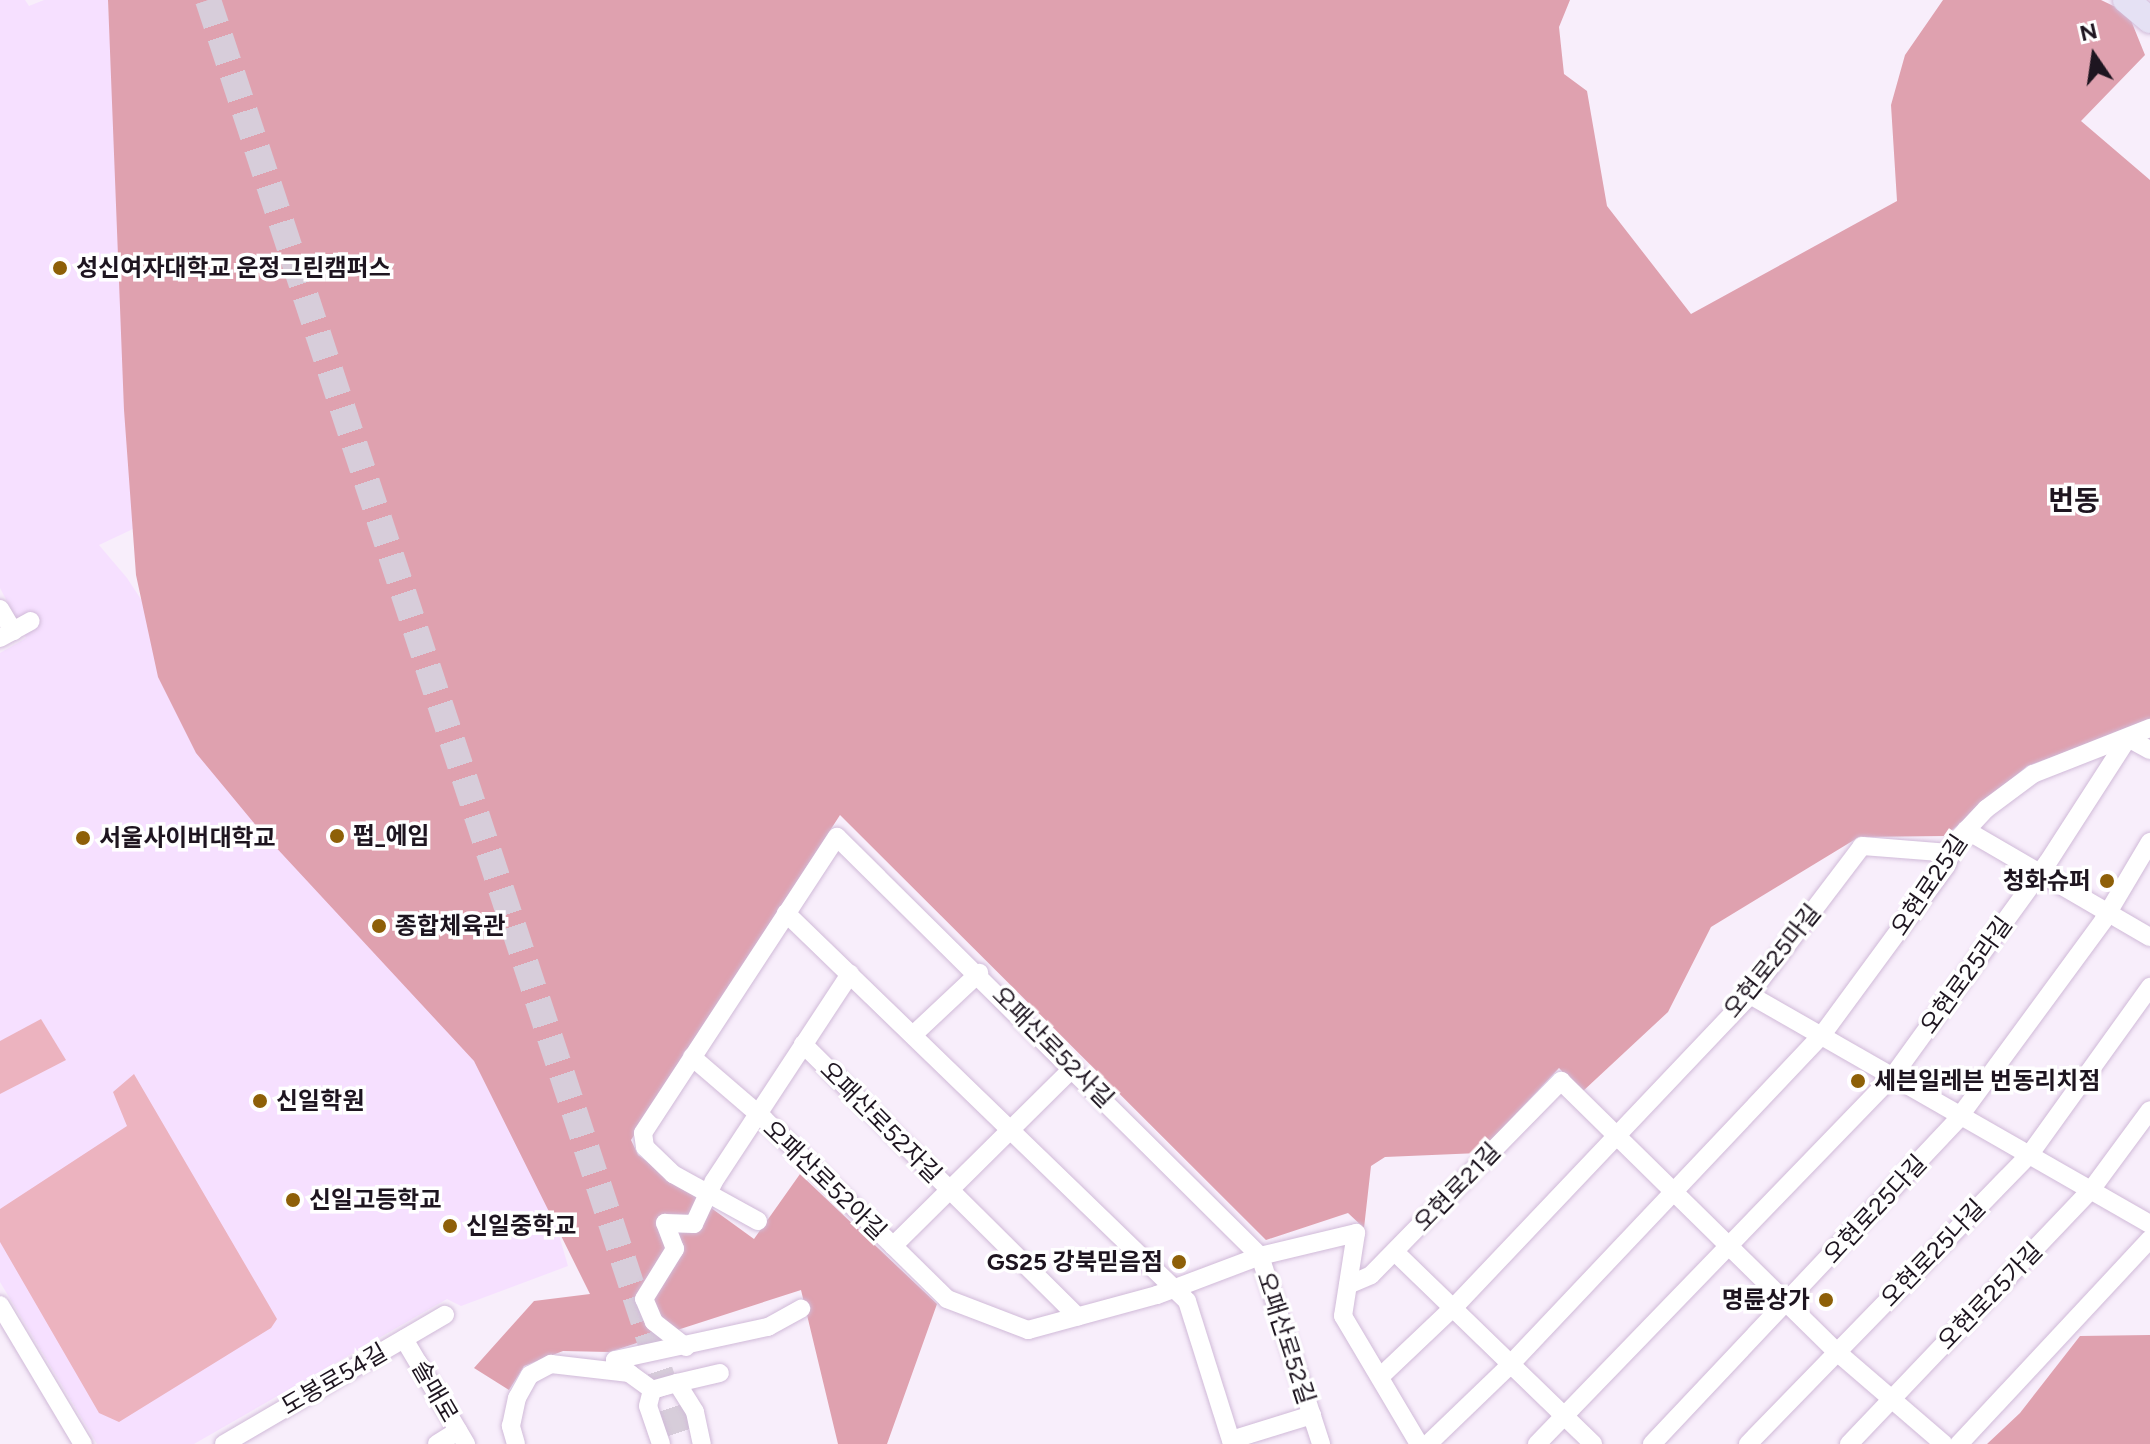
<!DOCTYPE html>
<meta charset="utf-8">
<style>
body{margin:0}
#map{position:relative;width:2150px;height:1444px;overflow:hidden;background:#f8eefb;font-family:Figtree,"Noto Sans KR",sans-serif}
div>[style]{position:absolute}
.built>*{inset:0;background:#f6e0ff}
.green>*{inset:0;background:#ecb3bf}
.forest>*{inset:0;background:#dfa1af}
.secondary-tunnel>*{height:26px;margin-top:-13px;transform-origin:0;background:repeating-linear-gradient(90deg,#d7cdda 0 26px,transparent 0 39px)}
.roads{filter:drop-shadow(0 0 2px #d0bad8) drop-shadow(0 0 2px #d0bad8)}
.street>*{height:18px;margin:-9px;padding:0 9px;transform-origin:9px;border-radius:9px;background:#fff}
.secondary>*{height:26px;margin:-13px;padding:0 13px;transform-origin:13px;border-radius:13px;background:#e5e1f4}
.dots>*{width:22px;height:22px;translate:-50% -50%;box-sizing:border-box;border:4px solid #fff;border-radius:50%}
span{translate:-50% -50%;white-space:nowrap;text-align:center;line-height:1.15;-webkit-text-stroke:7px #fff;paint-order:stroke}
.poi-label{font-size:24px;color:#1e1520;font-weight:700}
.left{translate:0 -50%;text-align:left}
.right{translate:-100% -50%;text-align:right}
.street-label{font-size:24px;color:#1e1520}
.quarter-label{font-size:28px;color:#1e1520;font-weight:700}
.north{position:absolute;left:2054px;top:16px;width:80px;height:80px;-webkit-text-stroke:6px #fff;paint-order:stroke;rotate:347deg;font-size:22px;font-weight:700;line-height:32px;text-align:center;color:#1e1520}
.north::after{content:'';display:block;margin:auto;width:28px;height:36px;background:#1e1520;clip-path:polygon(50% 0,100% 100%,50% 72%,0 100%)}
</style>
<div id="map">
<div class="built">
<i style="clip-path:polygon(0 0,25px 0,29px 6px,44px 0,108px 0,133px 529px,99px 545px,127px 578px,325px 879px,473px 937px,568px 1266px,461px 1306px,447px 1299px,194px 1444px,97px 1444px,0 1282px,0 653px,26px 638px,0 588px)"></i>
</div>
<div class="green">
<i style="clip-path:polygon(41px 1019px,66px 1060px,0 1094px,0 1041px)"></i>
<i style="clip-path:polygon(134px 1074px,277px 1319px,271px 1328px,119px 1422px,99px 1413px,0 1242px,0 1209px,127px 1126px,113px 1092px)"></i>
</div>
<div class="forest">
<i style="clip-path:polygon(108px 0,1570px 0,1559px 27px,1564px 74px,1587px 91px,1607px 206px,1691px 314px,1897px 201px,1891px 105px,1905px 55px,1943px 0,2101px 0,2128px 13px,2145px 55px,2081px 121px,2150px 180px,2150px 722px,2027px 766px,1945px 836px,1859px 837px,1711px 927px,1668px 1012px,1582px 1092px,1559px 1068px,1479px 1153px,1385px 1157px,1371px 1166px,1364px 1228px,1348px 1213px,1266px 1240px,840px 815px,631px 1140px,638px 1155px,754px 1239px,800px 1174px,937px 1304px,887px 1444px,838px 1444px,801px 1290px,609px 1352px,563px 1351px,524px 1366px,509px 1390px,474px 1368px,534px 1301px,590px 1294px,474px 1061px,258px 828px,196px 753px,158px 677px,136px 575px,124px 410px)"></i>
<i style="clip-path:polygon(2150px 1335px,2150px 1444px,1987px 1444px,2020px 1413px,2080px 1336px)"></i>
</div>
<div class="secondary-tunnel">
<i style="left:208px;top:0;width:1520px;rotate:71.76deg"></i>
</div>
<div class="roads">
<div class="street">
<i style="left:0;top:609px;width:26px;rotate:59deg"></i>
<i style="left:0;top:638px;width:35px;rotate:-29deg"></i>
<i style="left:2128px;top:738px;width:25px;rotate:29deg"></i>
<i style="left:1966px;top:830px;width:213px;rotate:30.2deg"></i>
<i style="left:786px;top:913px;width:558px;rotate:44.06deg"></i>
<i style="left:1187px;top:1301px;width:150px;rotate:72.5deg"></i>
<i style="left:1750px;top:995px;width:461px;rotate:29.8deg"></i>
<i style="left:913px;top:1035px;width:91px;rotate:-43.2deg"></i>
<i style="left:803px;top:1044px;width:387px;rotate:44.8deg"></i>
<i style="left:692px;top:1057px;width:94px;rotate:40.7deg"></i>
<i style="left:763px;top:1118px;width:258px;rotate:44.5deg"></i>
<i style="left:947px;top:1299px;width:87px;rotate:20.9deg"></i>
<i style="left:1028px;top:1330px;width:134px;rotate:-15.2deg"></i>
<i style="left:1157px;top:1295px;width:110px;rotate:-20.7deg"></i>
<i style="left:1260px;top:1256px;width:99px;rotate:-13.5deg"></i>
<i style="left:1356px;top:1233px;width:84px;rotate:98.9deg"></i>
<i style="left:1343px;top:1316px;width:149px;rotate:59.3deg"></i>
<i style="left:758px;top:1221px;width:97px;rotate:-151.1deg"></i>
<i style="left:673px;top:1174px;width:39px;rotate:-136deg"></i>
<i style="left:645px;top:1147px;width:14px;rotate:-98deg"></i>
<i style="left:643px;top:1133px;width:354px;rotate:-56.8deg"></i>
<i style="left:837px;top:837px;width:595px;rotate:44.73deg"></i>
<i style="left:1260px;top:1256px;width:198px;rotate:72deg"></i>
<i style="left:893px;top:1246px;width:253px;rotate:-44.7deg"></i>
<i style="left:1395px;top:1252px;width:276px;rotate:44.1deg"></i>
<i style="left:1348px;top:1285px;width:25px;rotate:-23deg"></i>
<i style="left:1371px;top:1275px;width:272px;rotate:-45.6deg"></i>
<i style="left:1561px;top:1081px;width:387px;rotate:44.5deg"></i>
<i style="left:1837px;top:1352px;width:141px;rotate:40.7deg"></i>
<i style="left:0;top:1305px;width:162px;rotate:59.2deg"></i>
<i style="left:404px;top:1339px;width:122px;rotate:59.4deg"></i>
<i style="left:686px;top:1347px;width:41px;rotate:-142deg"></i>
<i style="left:654px;top:1322px;width:25px;rotate:-113deg"></i>
<i style="left:644px;top:1299px;width:59px;rotate:-58.2deg"></i>
<i style="left:675px;top:1249px;width:28px;rotate:-111deg"></i>
<i style="left:665px;top:1223px;width:29px;rotate:2deg"></i>
<i style="left:694px;top:1224px;width:47px;rotate:-65.1deg"></i>
<i style="left:714px;top:1181px;width:248px;rotate:-56.7deg"></i>
<i style="left:615px;top:1370px;width:10px;rotate:-90deg"></i>
<i style="left:615px;top:1360px;width:157px;rotate:-12.2deg"></i>
<i style="left:768px;top:1327px;width:38px;rotate:-29deg"></i>
<i style="left:1380px;top:1377px;width:106px;rotate:-43.5deg"></i>
<i style="left:1457px;top:1304px;width:420px;rotate:-46.5deg"></i>
<i style="left:1746px;top:999px;width:192px;rotate:-52.8deg"></i>
<i style="left:1862px;top:846px;width:88px;rotate:4.5deg"></i>
<i style="left:677px;top:1383px;width:44px;rotate:-13.1deg"></i>
<i style="left:1231px;top:1440px;width:85px;rotate:-17.2deg"></i>
<i style="left:224px;top:1444px;width:256px;rotate:-30.3deg"></i>
<i style="left:437px;top:1444px;width:25px;rotate:-32deg"></i>
<i style="left:516px;top:1444px;width:19px;rotate:-106deg"></i>
<i style="left:511px;top:1426px;width:29px;rotate:-78deg"></i>
<i style="left:517px;top:1398px;width:26px;rotate:-61deg"></i>
<i style="left:530px;top:1375px;width:24px;rotate:-28deg"></i>
<i style="left:551px;top:1364px;width:79px;rotate:6.6deg"></i>
<i style="left:629px;top:1373px;width:29px;rotate:36deg"></i>
<i style="left:661px;top:1444px;width:40px;rotate:-108.9deg"></i>
<i style="left:648px;top:1406px;width:16px;rotate:-76deg"></i>
<i style="left:652px;top:1390px;width:26px;rotate:-16deg"></i>
<i style="left:677px;top:1383px;width:34px;rotate:58deg"></i>
<i style="left:695px;top:1412px;width:33px;rotate:78deg"></i>
<i style="left:1428px;top:1444px;width:108px;rotate:-43.9deg"></i>
<i style="left:1506px;top:1369px;width:460px;rotate:-46.6deg"></i>
<i style="left:1822px;top:1035px;width:210px;rotate:-53.7deg"></i>
<i style="left:1946px;top:866px;width:27px;rotate:-68deg"></i>
<i style="left:1956px;top:841px;width:44px;rotate:-46.8deg"></i>
<i style="left:1986px;top:809px;width:59px;rotate:-36.7deg"></i>
<i style="left:2033px;top:774px;width:126px;rotate:-21.5deg"></i>
<i style="left:1537px;top:1444px;width:512px;rotate:-45.95deg"></i>
<i style="left:1893px;top:1076px;width:264px;rotate:-54.1deg"></i>
<i style="left:2048px;top:862px;width:148px;rotate:-57.2deg"></i>
<i style="left:1652px;top:1444px;width:445px;rotate:-46.7deg"></i>
<i style="left:1957px;top:1120px;width:247px;rotate:-53.7deg"></i>
<i style="left:2103px;top:921px;width:92px;rotate:-59.3deg"></i>
<i style="left:1748px;top:1444px;width:405px;rotate:-45.8deg"></i>
<i style="left:2030px;top:1154px;width:206px;rotate:-54.3deg"></i>
<i style="left:1849px;top:1444px;width:351px;rotate:-46.4deg"></i>
<i style="left:2091px;top:1190px;width:99px;rotate:-53.6deg"></i>
<i style="left:1959px;top:1444px;width:280px;rotate:-47deg"></i>
</div>
<div class="secondary">
<i style="left:2126px;top:0;width:31px;rotate:40deg"></i>
</div>
</div>
<div class="dots">
<i style="left:60px;top:268px;background:#8e6008"></i>
<i style="left:337px;top:836px;background:#8e6008"></i>
<i style="left:83px;top:838px;background:#8e6008"></i>
<i style="left:2107px;top:881px;background:#8e6008"></i>
<i style="left:379px;top:926px;background:#8e6008"></i>
<i style="left:1858px;top:1081px;background:#8e6008"></i>
<i style="left:260px;top:1101px;background:#8e6008"></i>
<i style="left:293px;top:1200px;background:#8e6008"></i>
<i style="left:450px;top:1226px;background:#8e6008"></i>
<i style="left:1179px;top:1262px;background:#8e6008"></i>
<i style="left:1826px;top:1300px;background:#8e6008"></i>
</div>
<div class="poi-label">
<span class="left" style="left:76px;top:268px">성신여자대학교 운정그린캠퍼스</span>
<span class="left" style="left:353px;top:836px">펍_에임</span>
<span class="left" style="left:99px;top:838px">서울사이버대학교</span>
<span class="right" style="left:2091px;top:881px">청화슈퍼</span>
<span class="left" style="left:395px;top:926px">종합체육관</span>
<span class="left" style="left:1874px;top:1081px">세븐일레븐 번동리치점</span>
<span class="left" style="left:276px;top:1101px">신일학원</span>
<span class="left" style="left:309px;top:1200px">신일고등학교</span>
<span class="left" style="left:466px;top:1226px">신일중학교</span>
<span class="right" style="left:1163px;top:1262px">GS25 강북믿음점</span>
<span class="right" style="left:1810px;top:1300px">명륜상가</span>
</div>
<div class="street-label">
<span style="left:1929px;top:885px;rotate:-56deg">오현로25길</span>
<span style="left:1772px;top:961px;rotate:-51deg">오현로25마길</span>
<span style="left:1966px;top:975px;rotate:-54deg">오현로25라길</span>
<span style="left:1053px;top:1047px;rotate:45deg">오패산로52사길</span>
<span style="left:881px;top:1122px;rotate:45deg">오패산로52자길</span>
<span style="left:825px;top:1180px;rotate:44deg">오패산로52아길</span>
<span style="left:1457px;top:1187px;rotate:-46deg">오현로21길</span>
<span style="left:1875px;top:1209px;rotate:-47deg">오현로25다길</span>
<span style="left:1933px;top:1253px;rotate:-46deg">오현로25나길</span>
<span style="left:1990px;top:1296px;rotate:-46deg">오현로25가길</span>
<span style="left:1286px;top:1338px;rotate:72deg">오패산로52길</span>
<span style="left:334px;top:1379px;rotate:-30deg">도봉로54길</span>
<span style="left:435px;top:1391px;rotate:60deg">솔매로</span>
</div>
<div class="quarter-label">
<span style="left:2074px;top:500px">번동</span>
</div>
<div class="north">N</div>
</div>
